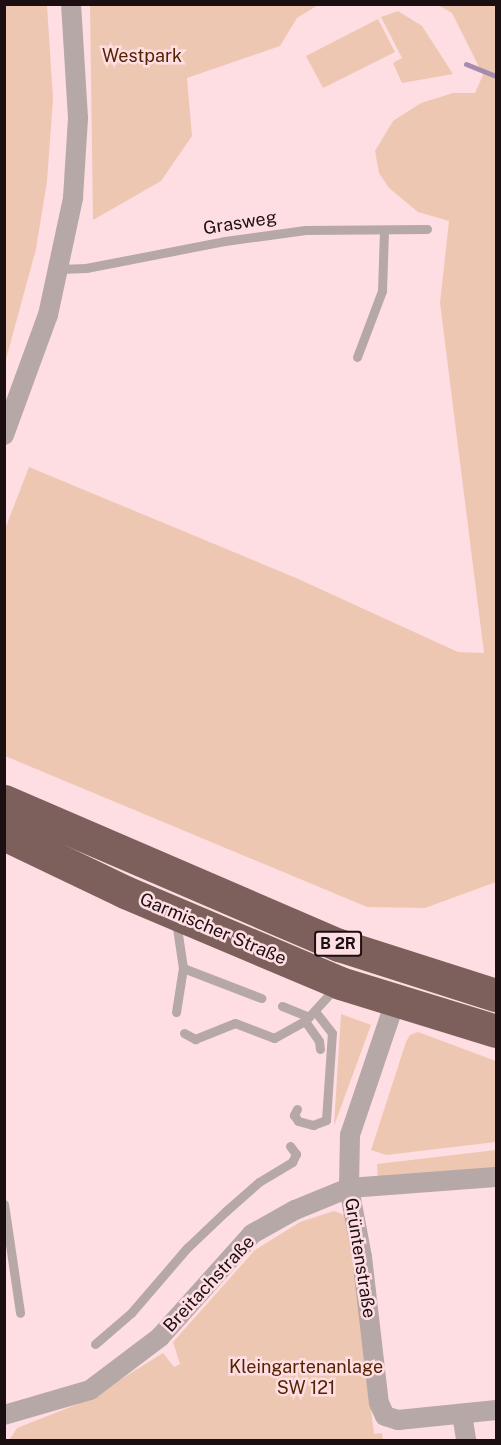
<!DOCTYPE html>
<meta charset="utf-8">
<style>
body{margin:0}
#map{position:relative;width:501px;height:1445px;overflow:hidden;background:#fedde3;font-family:"Public Sans",sans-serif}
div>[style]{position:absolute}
.green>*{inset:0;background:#eec7b3}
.stream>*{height:5px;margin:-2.5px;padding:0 2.5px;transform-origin:2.5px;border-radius:2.5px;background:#a68cac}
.lane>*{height:9px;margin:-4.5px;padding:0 4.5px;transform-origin:4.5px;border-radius:4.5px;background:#b6a8a6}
.street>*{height:20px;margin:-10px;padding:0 10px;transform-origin:10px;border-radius:10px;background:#b6a8a6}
.highway>*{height:33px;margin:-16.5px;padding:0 16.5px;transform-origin:16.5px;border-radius:16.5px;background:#7d605c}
span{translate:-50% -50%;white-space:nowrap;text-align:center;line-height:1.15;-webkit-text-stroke:5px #fedde3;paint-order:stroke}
.shield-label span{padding:2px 4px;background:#fedde3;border:2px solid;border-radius:4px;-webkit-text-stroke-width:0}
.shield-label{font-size:16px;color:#1b0f12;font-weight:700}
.park-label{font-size:18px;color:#542300}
.street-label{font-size:18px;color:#1b0f12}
.frame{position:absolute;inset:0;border:6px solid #1b0f12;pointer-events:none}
</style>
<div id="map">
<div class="green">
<i style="clip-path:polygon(5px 4px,47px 5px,53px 99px,47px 181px,36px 249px,5px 363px)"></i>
<i style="clip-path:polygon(90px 5px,90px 4px,318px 5px,297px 18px,280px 46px,187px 78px,192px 136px,161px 181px,93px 220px)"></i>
<i style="clip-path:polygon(438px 5px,496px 5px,496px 882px,425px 908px,367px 907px,5px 756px,5px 529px,29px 467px,296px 578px,458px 652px,484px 653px,440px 303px,449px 221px,418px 212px,389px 188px,379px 173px,375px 151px,393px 121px,421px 103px,453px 93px,475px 93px,483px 75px,452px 13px)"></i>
<i style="clip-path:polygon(398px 11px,422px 26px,453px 74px,402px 83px,393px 63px,402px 58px,381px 17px)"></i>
<i style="clip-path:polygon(378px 19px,395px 52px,323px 88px,306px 56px)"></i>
<i style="clip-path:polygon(341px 1014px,371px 1025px,334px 1126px)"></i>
<i style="clip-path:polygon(418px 1032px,496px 1061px,496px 1142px,386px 1155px,371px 1150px,406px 1042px,410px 1035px)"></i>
<i style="clip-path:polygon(496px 1150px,496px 1171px,378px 1182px,377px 1164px)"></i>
<i style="clip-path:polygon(334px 1211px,348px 1216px,374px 1434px,382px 1433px,383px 1440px,9px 1440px,17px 1428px,88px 1400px,163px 1353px,174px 1367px,180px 1364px,173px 1342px,255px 1250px,300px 1222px)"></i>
</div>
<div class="stream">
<i style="left:466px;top:64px;width:32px;rotate:22deg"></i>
</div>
<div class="lane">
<i style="left:60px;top:269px;width:26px;rotate:-2deg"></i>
<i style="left:86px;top:268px;width:142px;rotate:-11deg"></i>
<i style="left:225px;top:241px;width:81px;rotate:-7.8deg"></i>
<i style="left:305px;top:230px;width:122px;rotate:-0.5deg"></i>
<i style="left:357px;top:357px;width:71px;rotate:-69.3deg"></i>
<i style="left:382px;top:291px;width:61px;rotate:-88.1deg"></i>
<i style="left:183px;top:968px;width:84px;rotate:21deg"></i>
<i style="left:282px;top:1006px;width:29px;rotate:22deg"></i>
<i style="left:176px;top:1012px;width:45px;rotate:-81deg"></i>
<i style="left:183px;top:968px;width:48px;rotate:-98.5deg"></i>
<i style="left:305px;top:1021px;width:24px;rotate:55deg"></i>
<i style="left:319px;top:1041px;width:8px;rotate:83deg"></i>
<i style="left:184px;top:1033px;width:13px;rotate:29deg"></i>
<i style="left:195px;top:1039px;width:43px;rotate:-21.8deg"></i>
<i style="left:235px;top:1023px;width:42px;rotate:21deg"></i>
<i style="left:274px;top:1038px;width:35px;rotate:-29deg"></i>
<i style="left:305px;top:1021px;width:46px;rotate:-47.6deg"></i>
<i style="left:297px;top:1109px;width:7px;rotate:117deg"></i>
<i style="left:294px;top:1115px;width:7px;rotate:56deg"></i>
<i style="left:298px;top:1121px;width:16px;rotate:15deg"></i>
<i style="left:313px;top:1125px;width:14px;rotate:-21deg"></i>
<i style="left:326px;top:1120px;width:87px;rotate:-86.1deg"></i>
<i style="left:332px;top:1033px;width:28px;rotate:-128deg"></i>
<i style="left:4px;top:1204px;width:110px;rotate:81.6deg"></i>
<i style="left:95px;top:1344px;width:48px;rotate:-40.7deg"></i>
<i style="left:131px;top:1313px;width:86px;rotate:-49.3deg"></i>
<i style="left:187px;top:1248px;width:54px;rotate:-43.5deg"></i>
<i style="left:226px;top:1211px;width:44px;rotate:-41.3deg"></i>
<i style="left:259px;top:1182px;width:39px;rotate:-31deg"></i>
<i style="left:292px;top:1162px;width:9px;rotate:-63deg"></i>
<i style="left:296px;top:1154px;width:10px;rotate:-127deg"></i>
</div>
<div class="street">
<i style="left:4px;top:435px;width:128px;rotate:-69.9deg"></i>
<i style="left:48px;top:315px;width:120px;rotate:-77.9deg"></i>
<i style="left:73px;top:198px;width:80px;rotate:-86.4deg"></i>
<i style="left:78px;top:118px;width:114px;rotate:-93.5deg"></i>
<i style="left:395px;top:1002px;width:140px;rotate:108.7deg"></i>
<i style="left:350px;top:1135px;width:53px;rotate:91.1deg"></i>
<i style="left:349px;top:1188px;width:70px;rotate:79.3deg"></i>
<i style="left:362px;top:1257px;width:147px;rotate:83.4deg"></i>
<i style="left:379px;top:1403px;width:14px;rotate:65deg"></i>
<i style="left:385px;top:1416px;width:14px;rotate:17deg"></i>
<i style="left:398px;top:1420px;width:99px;rotate:-5.8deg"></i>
<i style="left:462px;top:1414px;width:26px;rotate:81deg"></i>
<i style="left:4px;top:1415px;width:90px;rotate:-16.2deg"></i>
<i style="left:90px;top:1390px;width:88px;rotate:-37.1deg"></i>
<i style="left:160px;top:1337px;width:138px;rotate:-48.2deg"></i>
<i style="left:252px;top:1234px;width:49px;rotate:-29.2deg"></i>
<i style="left:295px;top:1210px;width:58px;rotate:-22.2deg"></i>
<i style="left:349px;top:1188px;width:147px;rotate:-4.3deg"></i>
</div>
<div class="highway">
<i style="left:4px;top:801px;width:365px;rotate:23.3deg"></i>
<i style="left:339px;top:945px;width:165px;rotate:17.7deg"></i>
<i style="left:4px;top:834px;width:134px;rotate:25.6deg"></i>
<i style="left:125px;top:892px;width:233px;rotate:22.9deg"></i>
<i style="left:340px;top:983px;width:163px;rotate:17.1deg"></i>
</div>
<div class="shield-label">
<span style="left:338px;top:944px">B 2R</span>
</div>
<div class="park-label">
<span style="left:142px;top:56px">Westpark</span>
<span style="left:306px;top:1378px">Kleingartenanlage<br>SW 121</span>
</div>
<div class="street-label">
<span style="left:240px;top:223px;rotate:-9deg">Grasweg</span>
<span style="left:213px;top:929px;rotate:23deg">Garmischer Straße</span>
<span style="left:360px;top:1258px;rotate:81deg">Grüntenstraße</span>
<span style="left:209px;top:1284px;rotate:-47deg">Breitachstraße</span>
</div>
<div class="frame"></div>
</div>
